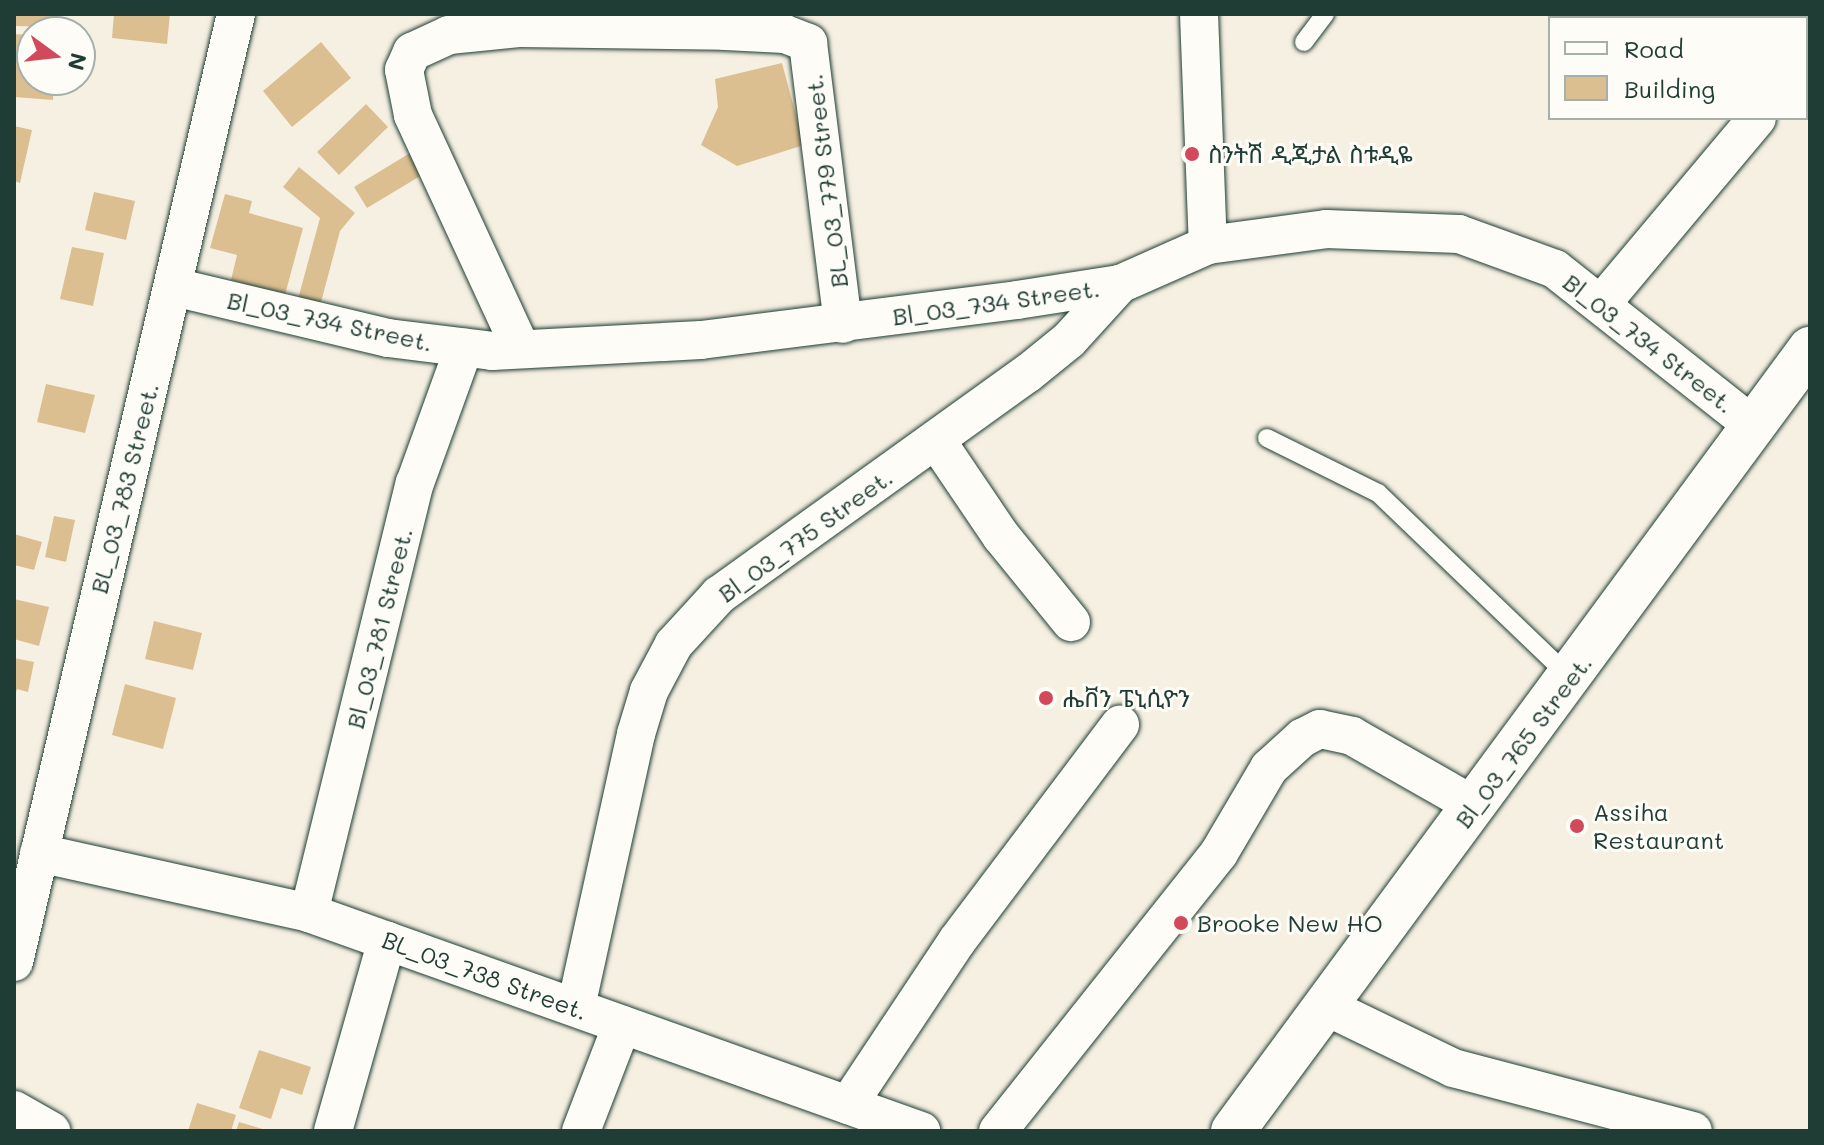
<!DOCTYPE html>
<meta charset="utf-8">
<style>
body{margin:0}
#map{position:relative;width:1824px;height:1145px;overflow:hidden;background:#f6f0e2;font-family:Mali,"Noto Sans Ethiopic",sans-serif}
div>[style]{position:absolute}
.building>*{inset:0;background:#dcbf90}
.roads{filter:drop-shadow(0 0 2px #1f3d34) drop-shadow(0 0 2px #1f3d34)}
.service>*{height:18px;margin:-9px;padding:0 9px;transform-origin:9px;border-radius:9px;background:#fdfcf7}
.minor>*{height:38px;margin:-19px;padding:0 19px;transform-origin:19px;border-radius:19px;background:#fdfcf7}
.tertiary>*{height:44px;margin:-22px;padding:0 22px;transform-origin:22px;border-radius:22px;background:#fdfcf7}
.dots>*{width:22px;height:22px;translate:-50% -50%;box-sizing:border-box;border:4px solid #fdfcf7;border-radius:50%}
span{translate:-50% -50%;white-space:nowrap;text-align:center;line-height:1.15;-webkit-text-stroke:6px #fdfcf7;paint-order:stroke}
.poi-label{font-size:24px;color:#1f3d34}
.left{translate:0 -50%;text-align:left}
.street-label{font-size:24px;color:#1f3d34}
.frame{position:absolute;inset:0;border:16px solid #1f3d34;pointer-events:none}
.legend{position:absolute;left:1548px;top:16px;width:260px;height:104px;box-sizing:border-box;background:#fdfcf7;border:2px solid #a4b0a9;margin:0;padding:10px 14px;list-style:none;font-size:24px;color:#1f3d34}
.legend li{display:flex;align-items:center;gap:16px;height:40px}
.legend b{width:40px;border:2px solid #a4b0a9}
.north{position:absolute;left:16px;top:16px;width:80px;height:80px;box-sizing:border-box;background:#fdfcf7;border:2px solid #a4b0a9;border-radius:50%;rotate:105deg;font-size:22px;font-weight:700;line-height:32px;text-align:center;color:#1f3d34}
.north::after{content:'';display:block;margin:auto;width:28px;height:36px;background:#d1495b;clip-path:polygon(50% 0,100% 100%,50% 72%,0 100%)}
</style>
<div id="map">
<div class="building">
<i style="clip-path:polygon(14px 14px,59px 14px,58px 27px,14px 26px)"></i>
<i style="clip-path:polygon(114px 14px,170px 14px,167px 44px,112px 38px)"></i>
<i style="clip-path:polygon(14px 34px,32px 35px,32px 80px,54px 80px,53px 100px,14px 97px)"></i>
<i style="clip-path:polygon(321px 42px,351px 78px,292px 127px,263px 91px)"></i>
<i style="clip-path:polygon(782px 63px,804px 145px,737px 166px,701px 145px,718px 107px,715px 79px)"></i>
<i style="clip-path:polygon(366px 104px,388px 127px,339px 175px,317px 152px)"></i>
<i style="clip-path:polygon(14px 126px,32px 130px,20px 183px,14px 181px)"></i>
<i style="clip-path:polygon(410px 153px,422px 175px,367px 208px,354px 187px)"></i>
<i style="clip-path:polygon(299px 167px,355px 213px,340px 231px,320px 306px,298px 299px,320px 218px,283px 187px)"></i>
<i style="clip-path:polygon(94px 192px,135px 201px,126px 240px,85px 230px)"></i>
<i style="clip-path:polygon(225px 194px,252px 201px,249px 213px,303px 228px,285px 295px,231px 280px,237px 255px,210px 248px)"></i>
<i style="clip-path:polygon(72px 247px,104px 253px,93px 306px,60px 299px)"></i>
<i style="clip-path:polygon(46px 384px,95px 395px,85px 433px,37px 422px)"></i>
<i style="clip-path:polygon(54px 516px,75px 520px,66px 562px,45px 557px)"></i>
<i style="clip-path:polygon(14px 534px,42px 542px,34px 570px,14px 565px)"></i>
<i style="clip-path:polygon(14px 599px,49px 607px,39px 646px,14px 639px)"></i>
<i style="clip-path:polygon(154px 621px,202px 633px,193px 670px,145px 659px)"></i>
<i style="clip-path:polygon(14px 658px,34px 662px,28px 692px,17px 689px,15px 696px)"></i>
<i style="clip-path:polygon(125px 684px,176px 698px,163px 749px,112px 735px)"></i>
<i style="clip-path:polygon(259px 1050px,311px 1067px,302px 1095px,281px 1088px,271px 1119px,239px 1108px)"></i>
<i style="clip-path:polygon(197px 1103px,236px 1115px,231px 1131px,188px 1131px)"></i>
<i style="clip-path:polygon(239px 1122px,266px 1130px,265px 1131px,236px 1131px)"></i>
</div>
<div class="roads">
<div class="service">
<i style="left:1304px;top:42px;width:35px;rotate:-53deg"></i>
<i style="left:1267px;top:438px;width:124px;rotate:26.4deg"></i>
<i style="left:1378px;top:493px;width:265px;rotate:43.8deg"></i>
</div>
<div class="minor">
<i style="left:1199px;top:14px;width:231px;rotate:87.8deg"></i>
<i style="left:1806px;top:58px;width:6px;rotate:-51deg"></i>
<i style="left:174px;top:287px;width:220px;rotate:13.4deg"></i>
<i style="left:388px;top:338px;width:105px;rotate:7.1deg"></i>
<i style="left:492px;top:351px;width:209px;rotate:-3deg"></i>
<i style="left:701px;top:340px;width:319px;rotate:-7.2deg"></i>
<i style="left:1017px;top:300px;width:104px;rotate:-8.8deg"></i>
<i style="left:1120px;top:284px;width:96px;rotate:-23.9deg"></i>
<i style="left:1208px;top:245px;width:119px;rotate:-7.7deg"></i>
<i style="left:1326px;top:229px;width:133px;rotate:2.2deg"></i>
<i style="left:1459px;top:234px;width:102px;rotate:20deg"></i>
<i style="left:1555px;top:269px;width:255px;rotate:38.3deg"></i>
<i style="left:1602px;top:303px;width:241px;rotate:-50deg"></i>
<i style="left:521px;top:349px;width:258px;rotate:-114.8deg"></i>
<i style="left:413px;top:115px;width:46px;rotate:-101.3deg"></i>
<i style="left:404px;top:70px;width:20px;rotate:-66deg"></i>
<i style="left:412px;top:52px;width:41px;rotate:-24.7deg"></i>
<i style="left:449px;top:35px;width:70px;rotate:-5.7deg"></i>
<i style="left:519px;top:28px;width:206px;rotate:0.8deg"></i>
<i style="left:725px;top:31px;width:60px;rotate:2.9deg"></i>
<i style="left:785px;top:34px;width:25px;rotate:21deg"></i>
<i style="left:808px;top:43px;width:283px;rotate:82.9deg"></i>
<i style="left:936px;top:440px;width:116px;rotate:55.9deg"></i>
<i style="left:1001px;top:536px;width:111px;rotate:50.9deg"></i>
<i style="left:39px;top:853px;width:277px;rotate:12.5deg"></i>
<i style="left:309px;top:913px;width:650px;rotate:19.61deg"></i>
<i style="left:309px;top:913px;width:443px;rotate:-76.2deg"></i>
<i style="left:415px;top:483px;width:144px;rotate:-70.1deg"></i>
<i style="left:14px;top:962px;width:974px;rotate:-76.82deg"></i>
<i style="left:576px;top:1007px;width:280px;rotate:-77.6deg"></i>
<i style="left:636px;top:734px;width:45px;rotate:-73.2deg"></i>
<i style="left:649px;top:691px;width:53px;rotate:-62deg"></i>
<i style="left:674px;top:644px;width:67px;rotate:-47.4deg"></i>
<i style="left:719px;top:595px;width:379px;rotate:-35.7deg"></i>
<i style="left:1027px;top:374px;width:54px;rotate:-39deg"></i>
<i style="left:1069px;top:340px;width:76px;rotate:-47.7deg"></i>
<i style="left:1327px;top:1007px;width:140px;rotate:25.8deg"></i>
<i style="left:1453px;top:1068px;width:248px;rotate:14.7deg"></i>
<i style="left:848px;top:1105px;width:197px;rotate:-56.4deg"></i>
<i style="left:957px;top:941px;width:271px;rotate:-53deg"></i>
<i style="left:14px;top:1110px;width:43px;rotate:29.6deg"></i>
<i style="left:333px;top:1131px;width:198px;rotate:-74.2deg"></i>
<i style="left:581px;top:1131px;width:114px;rotate:-68.9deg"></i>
<i style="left:998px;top:1131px;width:355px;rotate:-51.5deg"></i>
<i style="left:1219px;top:853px;width:99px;rotate:-59.5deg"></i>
<i style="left:1269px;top:768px;width:45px;rotate:-42.3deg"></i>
<i style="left:1302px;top:738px;width:20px;rotate:-27deg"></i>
<i style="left:1320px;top:729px;width:33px;rotate:12deg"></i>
<i style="left:1352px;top:736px;width:139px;rotate:29.7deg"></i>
</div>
<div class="tertiary">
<i style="left:1233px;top:1131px;width:972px;rotate:-53.58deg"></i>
</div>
</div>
<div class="dots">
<i style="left:1192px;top:154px;background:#d1495b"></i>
<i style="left:1046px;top:698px;background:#d1495b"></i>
<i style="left:1577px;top:826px;background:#d1495b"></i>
<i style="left:1181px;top:923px;background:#d1495b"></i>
</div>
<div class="poi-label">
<span class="left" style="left:1208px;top:154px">ስንትሽ ዲጂታል ስቱዲዬ</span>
<span class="left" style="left:1062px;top:698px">ሔቨን ፔኒሲዮን</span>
<span class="left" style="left:1593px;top:826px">Assiha<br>Restaurant</span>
<span class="left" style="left:1197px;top:923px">Brooke New HO</span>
</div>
<div class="street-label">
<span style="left:826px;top:181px;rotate:-97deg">BL_03_779 Street.</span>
<span style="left:996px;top:302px;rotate:-8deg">Bl_03_734 Street.</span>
<span style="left:330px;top:321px;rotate:12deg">Bl_03_734 Street.</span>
<span style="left:1649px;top:343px;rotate:38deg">Bl_03_734 Street.</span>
<span style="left:124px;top:488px;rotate:-76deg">BL_03_783 Street.</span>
<span style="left:805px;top:535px;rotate:-36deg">Bl_03_775 Street.</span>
<span style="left:379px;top:628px;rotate:-76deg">Bl_03_781 Street.</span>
<span style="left:1523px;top:741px;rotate:-53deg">Bl_03_765 Street.</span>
<span style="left:485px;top:975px;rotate:20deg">BL_03_738 Street.</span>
</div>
<div class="frame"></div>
<ul class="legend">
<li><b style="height:10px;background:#fdfcf7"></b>Road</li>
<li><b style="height:22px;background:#dcbf90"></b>Building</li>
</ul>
<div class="north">N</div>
</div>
